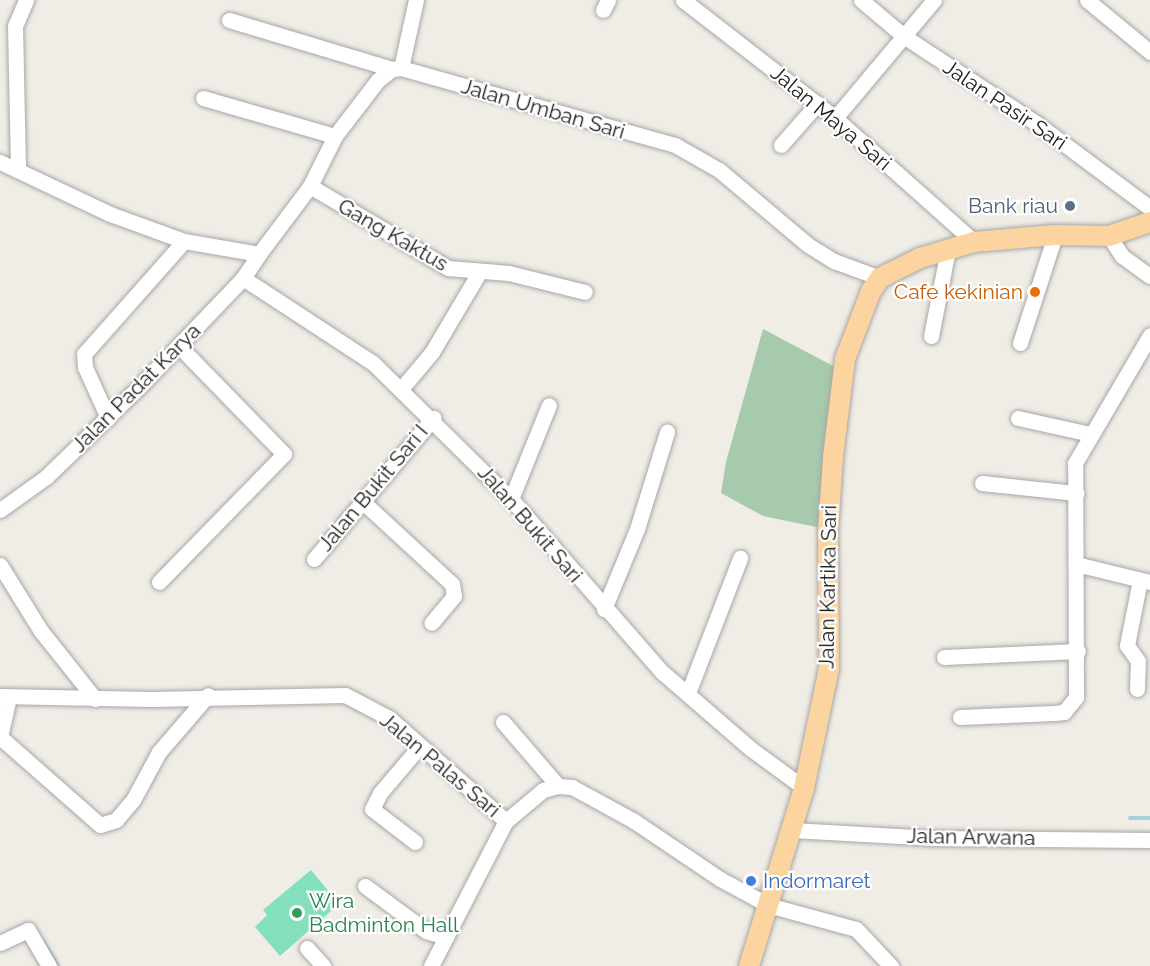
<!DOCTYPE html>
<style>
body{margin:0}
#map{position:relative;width:1150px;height:966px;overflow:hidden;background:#f0ede6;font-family:Raleway,sans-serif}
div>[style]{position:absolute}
.cemetery>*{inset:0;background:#a7c9ac}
.pitch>*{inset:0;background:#84dfbc}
.stream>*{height:4px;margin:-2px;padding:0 2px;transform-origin:2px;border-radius:2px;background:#a7d1de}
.roads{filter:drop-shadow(0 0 2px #a7a7a7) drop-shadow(0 0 2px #a7a7a7)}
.minor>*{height:15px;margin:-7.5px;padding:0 7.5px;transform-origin:7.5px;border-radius:7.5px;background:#fff}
.major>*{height:20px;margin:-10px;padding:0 10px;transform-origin:10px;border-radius:10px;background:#fcd4a0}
.dots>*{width:16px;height:16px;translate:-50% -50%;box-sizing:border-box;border:3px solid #fff;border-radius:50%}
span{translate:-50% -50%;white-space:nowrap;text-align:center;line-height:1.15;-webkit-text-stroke:4.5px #fff;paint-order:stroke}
.street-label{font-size:21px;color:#202020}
.service-label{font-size:21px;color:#4e5e75}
.right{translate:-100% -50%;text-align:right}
.food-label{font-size:21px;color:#c56008}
.shop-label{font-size:21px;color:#366cbe}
.left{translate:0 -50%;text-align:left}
.leisure-label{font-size:21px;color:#27864d}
</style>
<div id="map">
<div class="cemetery">
<i style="clip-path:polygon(763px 329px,835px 367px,821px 528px,763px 516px,721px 493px,726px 462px)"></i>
</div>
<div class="pitch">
<i style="clip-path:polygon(311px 870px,339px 904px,280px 956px,255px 927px,267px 915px,263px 910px)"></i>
</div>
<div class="stream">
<i style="left:1130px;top:818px;width:20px"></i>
<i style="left:43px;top:941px;width:29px;rotate:59deg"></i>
</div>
<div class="roads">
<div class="minor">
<i style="left:683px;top:0;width:192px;rotate:37.8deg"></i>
<i style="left:835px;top:118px;width:186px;rotate:41.7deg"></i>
<i style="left:861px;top:0;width:57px;rotate:40.1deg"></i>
<i style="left:905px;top:37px;width:157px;rotate:33.3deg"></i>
<i style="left:1036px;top:123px;width:142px;rotate:36.7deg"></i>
<i style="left:1087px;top:0;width:82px;rotate:39.5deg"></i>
<i style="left:603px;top:10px;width:11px;rotate:-63deg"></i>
<i style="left:229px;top:20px;width:170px;rotate:16.7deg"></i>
<i style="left:401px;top:68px;width:70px;rotate:-77.6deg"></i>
<i style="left:203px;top:98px;width:137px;rotate:16.1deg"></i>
<i style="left:835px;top:118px;width:154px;rotate:-50deg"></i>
<i style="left:781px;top:145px;width:55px;rotate:-48.7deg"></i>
<i style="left:0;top:162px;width:122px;rotate:25.3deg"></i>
<i style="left:110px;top:214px;width:79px;rotate:20deg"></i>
<i style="left:184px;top:241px;width:76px;rotate:9.8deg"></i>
<i style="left:259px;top:254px;width:85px;rotate:-53.1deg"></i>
<i style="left:310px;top:186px;width:56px;rotate:-63.4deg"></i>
<i style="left:335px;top:136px;width:71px;rotate:-52.5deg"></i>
<i style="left:378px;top:80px;width:18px;rotate:-38deg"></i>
<i style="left:392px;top:69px;width:9px;rotate:-6deg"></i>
<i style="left:401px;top:68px;width:285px;rotate:15.7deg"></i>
<i style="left:675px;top:145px;width:51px;rotate:29.6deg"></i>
<i style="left:719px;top:170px;width:116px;rotate:40.1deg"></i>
<i style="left:808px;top:245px;width:31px;rotate:32deg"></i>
<i style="left:834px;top:261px;width:49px;rotate:20.3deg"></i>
<i style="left:18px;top:168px;width:142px;rotate:-91.2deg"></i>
<i style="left:15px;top:26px;width:28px;rotate:-67deg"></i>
<i style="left:310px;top:186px;width:161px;rotate:30.7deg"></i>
<i style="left:448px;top:268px;width:61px;rotate:4.7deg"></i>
<i style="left:509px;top:273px;width:78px;rotate:14deg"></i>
<i style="left:1109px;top:236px;width:24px;rotate:57deg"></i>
<i style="left:1122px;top:256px;width:34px;rotate:36deg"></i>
<i style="left:243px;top:278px;width:155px;rotate:33.2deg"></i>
<i style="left:373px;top:363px;width:194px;rotate:44.6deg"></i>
<i style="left:511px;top:499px;width:230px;rotate:48.9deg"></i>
<i style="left:662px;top:672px;width:118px;rotate:40.9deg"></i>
<i style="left:751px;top:749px;width:66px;rotate:36.3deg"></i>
<i style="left:931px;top:336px;width:89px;rotate:-78.9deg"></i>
<i style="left:1020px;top:343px;width:114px;rotate:-72deg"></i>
<i style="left:401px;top:389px;width:48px;rotate:-50deg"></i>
<i style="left:432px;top:352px;width:94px;rotate:-59.3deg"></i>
<i style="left:108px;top:418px;width:56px;rotate:-114.3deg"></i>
<i style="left:85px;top:367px;width:13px;rotate:-94deg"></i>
<i style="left:84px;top:354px;width:151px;rotate:-48.5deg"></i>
<i style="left:1018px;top:418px;width:74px;rotate:12.5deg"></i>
<i style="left:982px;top:483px;width:95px;rotate:6.1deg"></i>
<i style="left:511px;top:499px;width:101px;rotate:-68deg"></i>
<i style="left:363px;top:502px;width:121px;rotate:42.7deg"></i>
<i style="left:452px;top:584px;width:12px;rotate:81deg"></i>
<i style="left:454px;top:596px;width:35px;rotate:130deg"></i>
<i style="left:0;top:510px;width:57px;rotate:-35.7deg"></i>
<i style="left:46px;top:477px;width:128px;rotate:-44.1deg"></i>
<i style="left:138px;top:388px;width:152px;rotate:-46.3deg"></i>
<i style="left:243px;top:278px;width:29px;rotate:-56deg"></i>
<i style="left:314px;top:559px;width:185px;rotate:-49.8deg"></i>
<i style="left:1076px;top:564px;width:76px;rotate:13.7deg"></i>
<i style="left:0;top:565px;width:78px;rotate:58.2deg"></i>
<i style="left:41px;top:631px;width:87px;rotate:51.5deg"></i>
<i style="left:159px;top:582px;width:179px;rotate:-45.7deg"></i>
<i style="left:284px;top:454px;width:149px;rotate:-134.2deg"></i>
<i style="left:604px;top:609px;width:87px;rotate:-67.6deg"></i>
<i style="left:637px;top:529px;width:102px;rotate:-72.8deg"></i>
<i style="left:944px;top:657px;width:134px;rotate:-2.6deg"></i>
<i style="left:1137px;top:689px;width:28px;rotate:-88deg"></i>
<i style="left:1138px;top:661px;width:19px;rotate:-125deg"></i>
<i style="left:1127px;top:645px;width:66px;rotate:-78.7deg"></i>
<i style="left:688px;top:693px;width:145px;rotate:-68.9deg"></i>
<i style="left:0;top:696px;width:151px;rotate:1.1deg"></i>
<i style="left:151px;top:699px;width:194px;rotate:-1.2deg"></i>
<i style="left:345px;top:695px;width:50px;rotate:27.6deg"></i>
<i style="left:389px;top:718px;width:156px;rotate:41.4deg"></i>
<i style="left:960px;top:717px;width:94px;rotate:-2.4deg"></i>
<i style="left:1054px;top:713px;width:10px;rotate:-6deg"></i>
<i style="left:1064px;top:712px;width:19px;rotate:-51deg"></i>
<i style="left:1076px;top:697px;width:234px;rotate:-90.2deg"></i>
<i style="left:1075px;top:463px;width:148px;rotate:-59.6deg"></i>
<i style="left:503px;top:722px;width:84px;rotate:49.3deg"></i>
<i style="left:0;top:737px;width:133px;rotate:41.3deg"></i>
<i style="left:100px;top:825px;width:17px;rotate:-17deg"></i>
<i style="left:116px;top:820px;width:26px;rotate:-50deg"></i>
<i style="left:133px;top:800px;width:55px;rotate:-61.6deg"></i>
<i style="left:159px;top:752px;width:75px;rotate:-49.3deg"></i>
<i style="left:0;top:737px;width:41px;rotate:-77.3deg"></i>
<i style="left:792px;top:830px;width:141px;rotate:3.2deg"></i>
<i style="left:933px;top:838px;width:217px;rotate:0.5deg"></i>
<i style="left:415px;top:842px;width:54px;rotate:-142.5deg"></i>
<i style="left:372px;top:809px;width:18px;rotate:-63deg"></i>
<i style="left:380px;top:793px;width:60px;rotate:-49.7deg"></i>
<i style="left:365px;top:886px;width:76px;rotate:36.4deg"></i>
<i style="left:426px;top:931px;width:21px;rotate:17deg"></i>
<i style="left:0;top:943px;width:31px;rotate:-25deg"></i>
<i style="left:28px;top:930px;width:42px;rotate:59.7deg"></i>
<i style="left:307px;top:948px;width:24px;rotate:48deg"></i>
<i style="left:431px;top:966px;width:163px;rotate:-62.7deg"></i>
<i style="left:506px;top:821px;width:48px;rotate:-40deg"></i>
<i style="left:543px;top:790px;width:16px;rotate:-15deg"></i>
<i style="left:558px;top:786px;width:14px;rotate:4deg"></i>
<i style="left:572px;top:787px;width:71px;rotate:28.7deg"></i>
<i style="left:634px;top:821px;width:104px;rotate:34deg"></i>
<i style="left:720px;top:879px;width:55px;rotate:28.4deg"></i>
<i style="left:768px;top:905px;width:91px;rotate:15.3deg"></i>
<i style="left:856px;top:929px;width:51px;rotate:46.6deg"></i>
</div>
<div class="major">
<i style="left:749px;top:966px;width:186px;rotate:-72.8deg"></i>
<i style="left:804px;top:788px;width:123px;rotate:-78.2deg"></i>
<i style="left:829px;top:668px;width:137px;rotate:-90.4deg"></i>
<i style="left:828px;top:531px;width:74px;rotate:-86.1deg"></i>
<i style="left:833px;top:457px;width:99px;rotate:-83deg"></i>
<i style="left:845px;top:359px;width:73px;rotate:-69.1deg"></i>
<i style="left:871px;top:291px;width:16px;rotate:-55deg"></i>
<i style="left:880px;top:278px;width:45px;rotate:-26.6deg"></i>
<i style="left:920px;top:258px;width:56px;rotate:-16.5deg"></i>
<i style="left:974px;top:242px;width:81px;rotate:-4.9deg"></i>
<i style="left:1055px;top:235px;width:54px;rotate:1.1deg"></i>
<i style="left:1109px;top:236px;width:43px;rotate:-18.9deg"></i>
</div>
</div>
<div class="dots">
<i style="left:1070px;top:206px;background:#5c6f8a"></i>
<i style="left:1035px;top:292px;background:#e8710a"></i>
<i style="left:751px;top:881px;background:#3f7fe0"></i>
<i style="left:297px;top:913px;background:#2e9e5b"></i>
</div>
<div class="street-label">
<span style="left:1005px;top:105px;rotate:34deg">Jalan Pasir Sari</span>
<span style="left:543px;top:109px;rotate:16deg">Jalan Umban Sari</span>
<span style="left:831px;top:118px;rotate:40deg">Jalan Maya Sari</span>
<span style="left:393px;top:235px;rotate:30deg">Gang Kaktus</span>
<span style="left:136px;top:388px;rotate:-45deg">Jalan Padat Karya</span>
<span style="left:373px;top:488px;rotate:-50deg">Jalan Bukit Sari I</span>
<span style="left:530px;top:524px;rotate:49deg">Jalan Bukit Sari</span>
<span style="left:828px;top:587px;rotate:-89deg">Jalan Kartika Sari</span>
<span style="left:440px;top:765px;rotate:40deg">Jalan Palas Sari</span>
<span style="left:971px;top:837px;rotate:1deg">Jalan Arwana</span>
</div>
<div class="service-label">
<span class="right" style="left:1058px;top:206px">Bank riau</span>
</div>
<div class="food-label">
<span class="right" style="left:1023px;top:292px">Cafe kekinian</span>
</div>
<div class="shop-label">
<span class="left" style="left:763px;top:881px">Indormaret</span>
</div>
<div class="leisure-label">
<span class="left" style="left:309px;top:913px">Wira<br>Badminton Hall</span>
</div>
</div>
